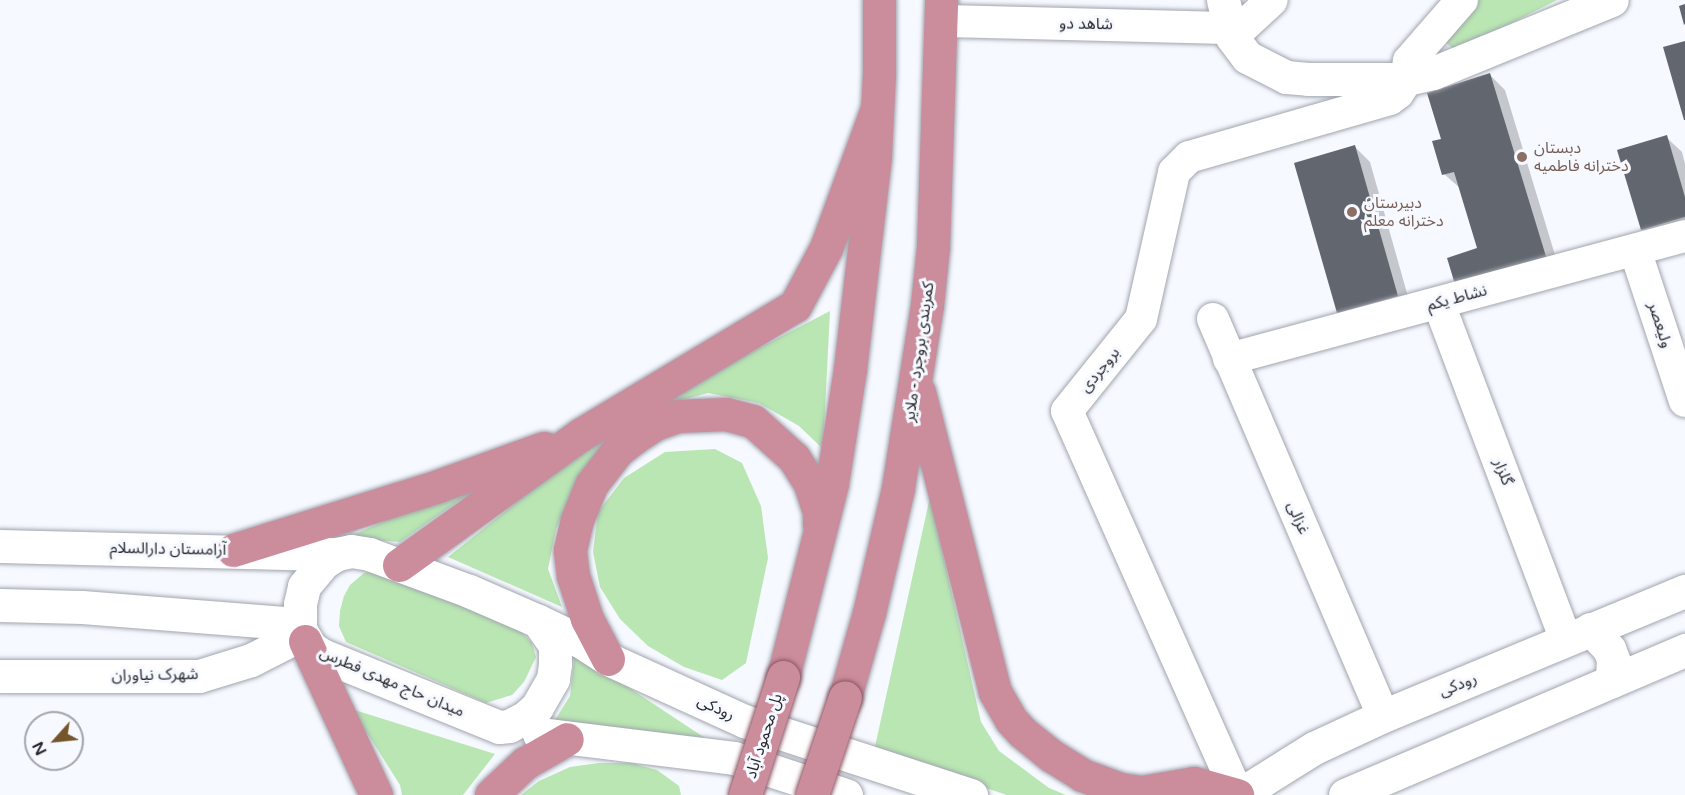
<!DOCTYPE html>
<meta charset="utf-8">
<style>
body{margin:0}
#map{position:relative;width:1685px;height:795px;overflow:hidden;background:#f6f9ff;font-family:"Varela Round","Noto Sans Arabic",sans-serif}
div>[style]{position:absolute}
.green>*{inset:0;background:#b9e6b2}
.shadow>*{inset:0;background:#0003}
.building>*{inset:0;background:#62666e}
.roads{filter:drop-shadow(0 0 2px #a1a5ae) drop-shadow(0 0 2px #a1a5ae)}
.minor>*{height:32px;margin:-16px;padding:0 16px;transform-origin:16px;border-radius:16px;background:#fff}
.tertiary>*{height:33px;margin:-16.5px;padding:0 16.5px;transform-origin:16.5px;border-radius:16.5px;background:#fff}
.secondary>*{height:33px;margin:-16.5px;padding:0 16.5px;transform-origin:16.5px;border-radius:16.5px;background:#fff}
.trunk>*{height:33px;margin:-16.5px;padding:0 16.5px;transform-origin:16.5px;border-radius:16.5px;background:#cb8c9b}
.bridges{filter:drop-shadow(0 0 2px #895664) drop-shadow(0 0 2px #895664)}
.trunk-bridge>*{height:33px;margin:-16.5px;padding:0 16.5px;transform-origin:16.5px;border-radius:16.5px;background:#cb8c9b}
.dots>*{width:16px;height:16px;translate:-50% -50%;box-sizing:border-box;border:3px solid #f6f9ff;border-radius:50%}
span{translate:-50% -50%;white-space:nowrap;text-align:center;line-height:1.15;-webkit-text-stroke:6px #f6f9ff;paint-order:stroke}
.street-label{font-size:16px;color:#27282c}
.education-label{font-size:16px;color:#785e54}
.left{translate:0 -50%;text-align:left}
.north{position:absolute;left:24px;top:711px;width:60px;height:60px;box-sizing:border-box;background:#f6f9ff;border:2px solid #a3a5ab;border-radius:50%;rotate:243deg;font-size:16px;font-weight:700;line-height:24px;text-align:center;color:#27282c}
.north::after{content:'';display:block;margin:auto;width:21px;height:27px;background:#75552b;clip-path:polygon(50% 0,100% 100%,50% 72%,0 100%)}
</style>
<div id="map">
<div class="green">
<i style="clip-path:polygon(1477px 0,1557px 0,1456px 51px,1445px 42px)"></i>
<i style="clip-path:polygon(830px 311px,823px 449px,799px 426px,759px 403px,708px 393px,663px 405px,580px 476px,556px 529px,548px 569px,562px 607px,448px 557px,617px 422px)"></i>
<i style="clip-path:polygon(715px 449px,742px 463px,761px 506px,768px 558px,746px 663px,722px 680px,684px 667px,648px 646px,620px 619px,600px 587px,593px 552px,598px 512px,624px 478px,665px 452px)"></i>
<i style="clip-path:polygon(505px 468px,400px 542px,346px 538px)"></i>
<i style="clip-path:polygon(930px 497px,981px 722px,999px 751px,1049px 788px,1066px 795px,1007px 795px,874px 751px)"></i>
<i style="clip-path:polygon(374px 571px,516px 626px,532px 643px,536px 657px,524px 682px,512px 695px,486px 703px,346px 642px,339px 626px,340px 611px,344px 596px,350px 585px,364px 573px)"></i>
<i style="clip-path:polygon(575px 652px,708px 740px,555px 720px,570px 696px)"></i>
<i style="clip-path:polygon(345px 707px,495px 754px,463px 795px,402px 795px,400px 785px,369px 736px)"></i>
<i style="clip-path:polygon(599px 763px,631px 763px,657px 770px,679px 786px,681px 795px,521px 795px,539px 781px,570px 767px)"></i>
</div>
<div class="shadow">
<i style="clip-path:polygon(1490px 75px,1505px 90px,1562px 278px,1479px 249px,1461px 189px,1444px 174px,1443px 140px)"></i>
<i style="clip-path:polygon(1666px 137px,1682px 152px,1685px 164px,1685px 236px,1658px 244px,1642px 229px)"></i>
<i style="clip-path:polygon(1355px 147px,1370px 162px,1412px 311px,1353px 327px,1338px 312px)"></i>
</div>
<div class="building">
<i style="clip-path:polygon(1685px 4px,1685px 24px,1684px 25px,1679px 6px)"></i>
<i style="clip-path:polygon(1685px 41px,1685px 120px,1684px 120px,1663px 47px)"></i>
<i style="clip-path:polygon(1490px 73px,1548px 263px,1457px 291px,1447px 258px,1477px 248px,1454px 172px,1442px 175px,1432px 141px,1441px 139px,1427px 93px)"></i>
<i style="clip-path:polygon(1667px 135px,1685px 197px,1685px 217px,1641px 230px,1617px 150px)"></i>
<i style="clip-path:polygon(1355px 145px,1398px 296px,1337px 313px,1294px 163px)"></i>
</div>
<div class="roads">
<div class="minor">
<i style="left:942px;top:21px;width:288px;rotate:1.4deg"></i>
<i style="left:1232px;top:37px;width:54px;rotate:-42.8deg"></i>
<i style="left:1635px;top:250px;width:159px;rotate:71.7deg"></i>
<i style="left:1439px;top:304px;width:359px;rotate:69.3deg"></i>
<i style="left:1213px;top:319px;width:432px;rotate:66.8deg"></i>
<i style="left:1229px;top:359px;width:472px;rotate:-15.1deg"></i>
<i style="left:1238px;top:795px;width:420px;rotate:-114deg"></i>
<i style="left:1067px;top:411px;width:118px;rotate:-51.2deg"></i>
<i style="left:1141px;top:319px;width:151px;rotate:-77.3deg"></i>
<i style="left:1174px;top:172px;width:21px;rotate:-45deg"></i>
<i style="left:1189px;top:157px;width:209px;rotate:-16.1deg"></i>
<i style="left:1390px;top:99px;width:10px;rotate:-37deg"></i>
<i style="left:1398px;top:93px;width:17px;rotate:-57deg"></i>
<i style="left:1407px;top:79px;width:18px;rotate:-84deg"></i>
<i style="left:1409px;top:61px;width:81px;rotate:-49deg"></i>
</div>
<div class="tertiary">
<i style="left:1223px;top:0;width:38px;rotate:76deg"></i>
<i style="left:1232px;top:37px;width:25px;rotate:53deg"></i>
<i style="left:1247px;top:57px;width:44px;rotate:27.1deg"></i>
<i style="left:1286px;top:77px;width:22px;rotate:5deg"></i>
<i style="left:1308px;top:79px;width:99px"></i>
<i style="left:1407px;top:79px;width:27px;rotate:-13deg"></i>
<i style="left:1433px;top:73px;width:193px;rotate:-22.2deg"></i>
<i style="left:0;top:546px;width:337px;rotate:1.4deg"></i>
<i style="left:0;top:605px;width:82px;rotate:1.4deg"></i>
<i style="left:82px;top:607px;width:218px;rotate:4.5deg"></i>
<i style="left:0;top:676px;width:199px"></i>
<i style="left:199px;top:676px;width:54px;rotate:-17.1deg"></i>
<i style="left:251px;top:660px;width:57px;rotate:-27deg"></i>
</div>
<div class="secondary">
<i style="left:351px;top:551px;width:18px;rotate:9deg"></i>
<i style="left:369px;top:554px;width:107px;rotate:20.3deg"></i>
<i style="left:469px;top:591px;width:75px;rotate:23.5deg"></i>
<i style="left:538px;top:621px;width:29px;rotate:55deg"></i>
<i style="left:555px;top:645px;width:19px;rotate:90deg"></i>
<i style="left:555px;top:664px;width:15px;rotate:98deg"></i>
<i style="left:553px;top:679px;width:32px;rotate:120deg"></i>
<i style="left:537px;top:707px;width:15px;rotate:138deg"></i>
<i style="left:526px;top:717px;width:19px;rotate:152deg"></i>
<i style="left:509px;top:726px;width:10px;rotate:174deg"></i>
<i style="left:499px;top:727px;width:191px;rotate:-157.9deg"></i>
<i style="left:322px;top:655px;width:13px;rotate:-148deg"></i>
<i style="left:311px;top:648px;width:22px;rotate:-120deg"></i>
<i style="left:300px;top:629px;width:25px;rotate:-90deg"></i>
<i style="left:300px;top:604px;width:18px;rotate:-77deg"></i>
<i style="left:304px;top:586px;width:30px;rotate:-50deg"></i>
<i style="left:323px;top:563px;width:17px;rotate:-33deg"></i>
<i style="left:337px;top:554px;width:14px;rotate:-12deg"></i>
<i style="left:538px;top:621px;width:47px;rotate:25.5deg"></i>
<i style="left:580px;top:641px;width:33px;rotate:33deg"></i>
<i style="left:608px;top:659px;width:149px;rotate:24.5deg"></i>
<i style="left:744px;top:721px;width:239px;rotate:18.1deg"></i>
<i style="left:1590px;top:629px;width:28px;rotate:46deg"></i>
<i style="left:1609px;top:649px;width:11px;rotate:68deg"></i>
<i style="left:1613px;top:659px;width:22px;rotate:93deg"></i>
<i style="left:539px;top:734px;width:196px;rotate:7deg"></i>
<i style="left:734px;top:758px;width:118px;rotate:18.3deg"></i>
<i style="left:1239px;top:795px;width:89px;rotate:-32.1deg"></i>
<i style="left:1314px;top:748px;width:76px;rotate:-24.9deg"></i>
<i style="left:1383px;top:716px;width:327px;rotate:-22.5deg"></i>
<i style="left:1345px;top:795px;width:370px;rotate:-23.1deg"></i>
</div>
<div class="trunk">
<i style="left:919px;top:392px;width:309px;rotate:75.8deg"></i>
<i style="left:995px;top:692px;width:32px;rotate:60deg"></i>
<i style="left:1011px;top:720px;width:16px;rotate:47deg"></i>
<i style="left:1022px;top:732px;width:38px;rotate:39deg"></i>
<i style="left:1052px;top:756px;width:36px;rotate:32deg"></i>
<i style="left:1082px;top:775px;width:40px;rotate:20.2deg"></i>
<i style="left:1120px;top:789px;width:22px;rotate:8deg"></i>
<i style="left:1142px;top:792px;width:53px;rotate:-9.8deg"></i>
<i style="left:1194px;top:783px;width:45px;rotate:15.6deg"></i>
<i style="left:233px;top:550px;width:215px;rotate:-17.3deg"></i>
<i style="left:438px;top:486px;width:113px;rotate:-19.7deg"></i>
<i style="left:399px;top:565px;width:223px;rotate:-35.7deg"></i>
<i style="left:580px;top:435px;width:251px;rotate:-31deg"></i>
<i style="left:795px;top:306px;width:66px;rotate:-61.9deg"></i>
<i style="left:826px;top:248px;width:148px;rotate:-69.9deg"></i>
<i style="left:305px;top:641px;width:170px;rotate:65.2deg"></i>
<i style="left:608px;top:659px;width:45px;rotate:-117.7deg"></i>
<i style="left:587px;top:619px;width:45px;rotate:-108deg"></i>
<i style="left:573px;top:576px;width:26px;rotate:-97deg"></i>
<i style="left:570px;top:550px;width:31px;rotate:-77deg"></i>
<i style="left:577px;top:520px;width:38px;rotate:-68deg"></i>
<i style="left:591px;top:485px;width:44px;rotate:-52.4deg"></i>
<i style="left:618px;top:450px;width:21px;rotate:-37deg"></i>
<i style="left:635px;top:437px;width:24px;rotate:-33deg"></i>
<i style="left:655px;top:424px;width:23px;rotate:-20deg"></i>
<i style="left:677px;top:416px;width:49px;rotate:-2.3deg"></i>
<i style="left:726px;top:414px;width:28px;rotate:15deg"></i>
<i style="left:753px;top:421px;width:55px;rotate:42.1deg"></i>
<i style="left:794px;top:458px;width:31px;rotate:58deg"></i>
<i style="left:810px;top:484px;width:28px;rotate:72deg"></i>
<i style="left:819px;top:511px;width:13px;rotate:90deg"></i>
<i style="left:783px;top:677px;width:200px;rotate:-75.8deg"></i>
<i style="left:832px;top:483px;width:115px;rotate:-81deg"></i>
<i style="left:850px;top:369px;width:215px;rotate:-83.3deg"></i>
<i style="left:875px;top:155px;width:82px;rotate:-87.2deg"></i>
<i style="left:879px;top:73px;width:73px;rotate:-90deg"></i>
<i style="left:845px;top:697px;width:87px;rotate:-74.1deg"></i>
<i style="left:869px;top:613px;width:128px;rotate:-76.9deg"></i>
<i style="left:898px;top:488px;width:185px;rotate:-81deg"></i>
<i style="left:927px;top:305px;width:58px;rotate:-84.1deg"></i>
<i style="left:933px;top:247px;width:247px;rotate:-88.1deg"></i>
<i style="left:491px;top:795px;width:47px;rotate:-43.3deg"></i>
<i style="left:525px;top:763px;width:48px;rotate:-29.7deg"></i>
</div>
</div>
<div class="bridges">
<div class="trunk-bridge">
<i style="left:745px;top:795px;width:124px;rotate:-72.1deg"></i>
<i style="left:812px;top:795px;width:103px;rotate:-71.4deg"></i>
</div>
</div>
<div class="dots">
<i style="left:1522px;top:157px;background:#8d6e63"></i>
<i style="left:1352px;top:212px;background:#8d6e63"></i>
</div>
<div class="street-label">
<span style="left:1086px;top:24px;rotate:1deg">شاهد دو</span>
<span style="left:1457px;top:298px;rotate:-15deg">نشاط یکم</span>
<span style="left:1660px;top:325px;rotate:72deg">ولیعصر</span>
<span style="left:919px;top:352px;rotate:-82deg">کمربندی بروجرد - ملایر</span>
<span style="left:1100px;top:370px;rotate:-51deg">بروجردی</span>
<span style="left:1503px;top:472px;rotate:69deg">گلزار</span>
<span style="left:1298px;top:518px;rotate:67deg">غزالی</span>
<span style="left:168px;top:549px;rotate:1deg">آرامستان دارالسلام</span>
<span style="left:155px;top:675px;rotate:-1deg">شهرک نیاوران</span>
<span style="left:392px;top:682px;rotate:23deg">میدان حاج مهدی فطرس</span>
<span style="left:1458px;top:685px;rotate:-22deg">رودکی</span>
<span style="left:716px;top:708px;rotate:25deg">رودکی</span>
<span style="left:764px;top:736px;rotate:-72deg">پل محمود آباد</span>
</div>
<div class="education-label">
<span class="left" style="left:1534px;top:157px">دبستان<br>دخترانه فاطمیه</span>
<span class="left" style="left:1364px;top:212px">دبیرستان<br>دخترانه معلم</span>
</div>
<div class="north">N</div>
</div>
